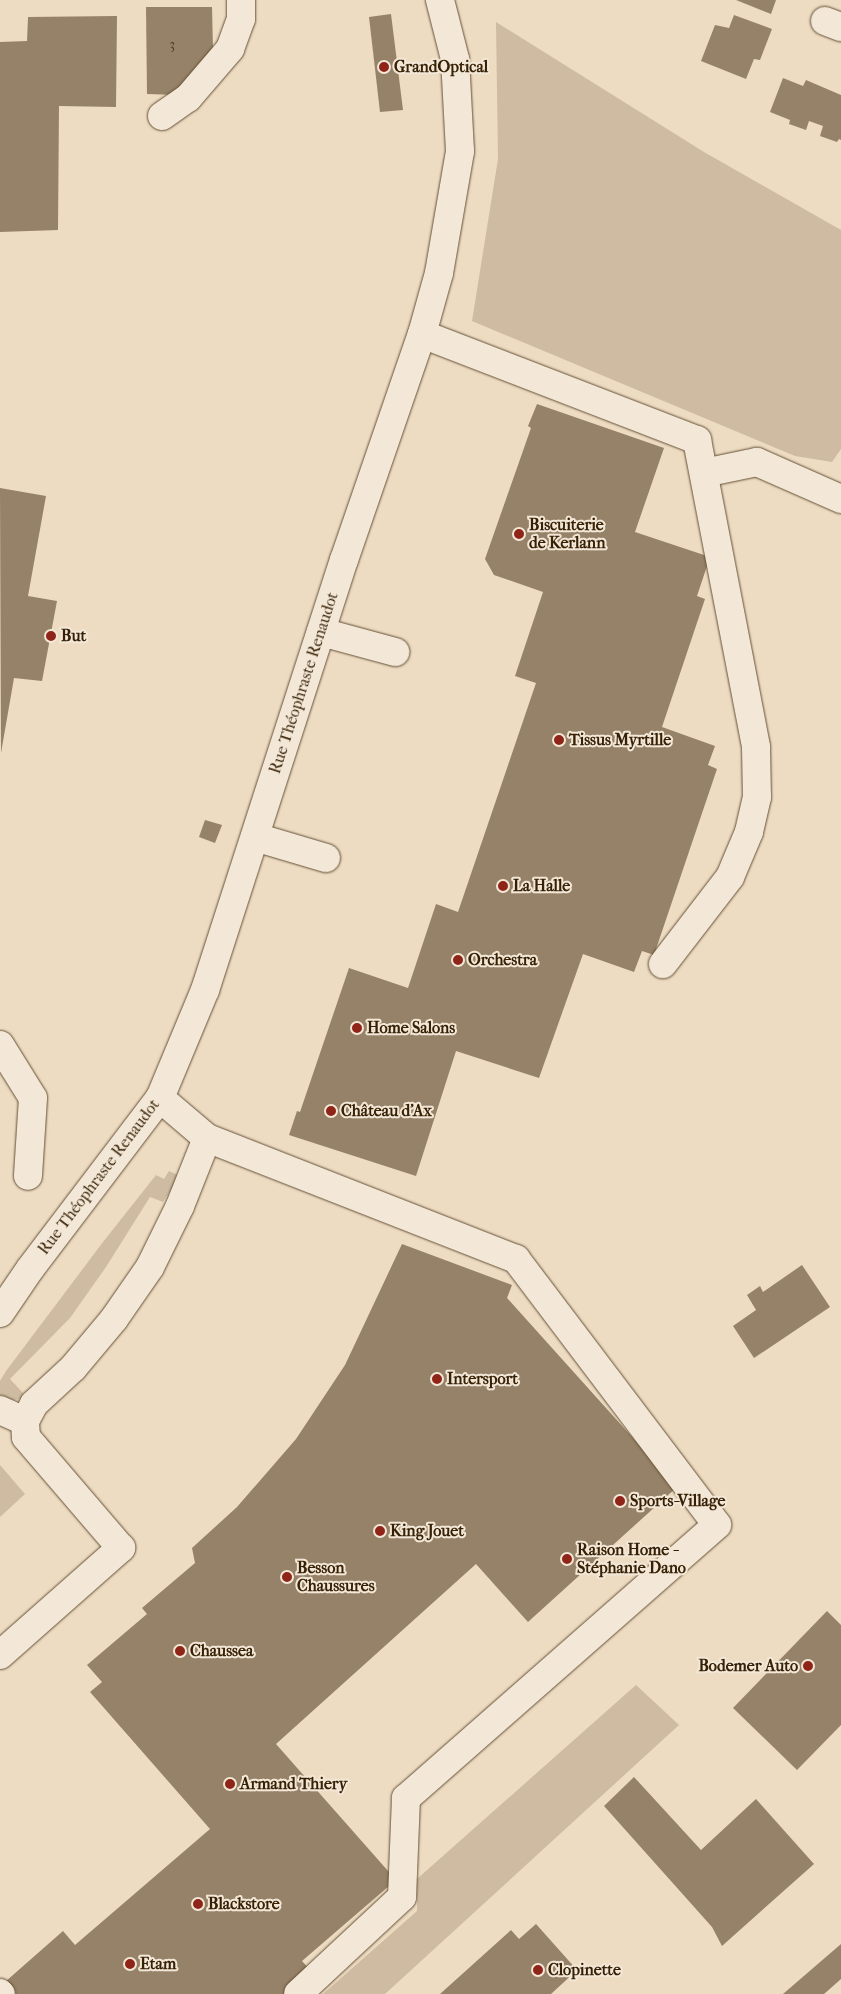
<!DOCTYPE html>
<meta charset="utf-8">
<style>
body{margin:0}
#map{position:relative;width:841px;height:1994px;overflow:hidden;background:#eddbc2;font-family:"IM FELL French Canon",serif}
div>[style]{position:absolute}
.green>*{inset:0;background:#cebba2}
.building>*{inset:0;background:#968268}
.roads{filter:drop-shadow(0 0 1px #645035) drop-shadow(0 0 1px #645035)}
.minor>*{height:28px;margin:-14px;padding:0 14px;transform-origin:14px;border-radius:14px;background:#f3e8d7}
.dots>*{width:14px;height:14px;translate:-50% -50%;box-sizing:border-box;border:2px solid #f3e8d7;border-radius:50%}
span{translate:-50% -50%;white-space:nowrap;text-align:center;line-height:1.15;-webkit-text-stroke:4px #f3e8d7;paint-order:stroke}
.number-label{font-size:14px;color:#4f391e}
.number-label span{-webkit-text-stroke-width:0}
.poi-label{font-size:16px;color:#372106;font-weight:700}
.left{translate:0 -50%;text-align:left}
.right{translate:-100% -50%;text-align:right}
.street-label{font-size:16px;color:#372106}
</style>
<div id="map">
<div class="green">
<i style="clip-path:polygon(496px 22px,704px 152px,841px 230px,841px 449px,832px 462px,795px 456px,472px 321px,498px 159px)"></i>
<i style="clip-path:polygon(169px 1171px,180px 1176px,163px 1202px,150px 1197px,106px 1267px,70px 1318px,10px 1379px,23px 1393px,22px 1399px,13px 1400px,0 1395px,0 1381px,6px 1371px,103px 1242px,156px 1175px,164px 1179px)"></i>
<i style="clip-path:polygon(0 1465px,25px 1494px,0 1517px)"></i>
<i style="clip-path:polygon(636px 1685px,679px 1725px,385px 1994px,323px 1994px,417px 1911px,417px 1879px)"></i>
</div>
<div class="building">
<i style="clip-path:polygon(736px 0,776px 0,771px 14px)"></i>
<i style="clip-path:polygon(146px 7px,212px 7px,213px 50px,177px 95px,147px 94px)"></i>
<i style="clip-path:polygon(391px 14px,403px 110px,380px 112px,369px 17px)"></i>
<i style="clip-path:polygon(734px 15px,772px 29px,760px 60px,754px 59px,746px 79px,701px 61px,715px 25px,729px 28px)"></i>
<i style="clip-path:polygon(117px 16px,116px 107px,59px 106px,58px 230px,0 232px,0 42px,27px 41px,28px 17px)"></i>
<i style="clip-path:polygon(783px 78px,803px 86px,806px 80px,841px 95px,841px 140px,839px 139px,837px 142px,820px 136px,823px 126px,809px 121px,806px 130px,789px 124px,790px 120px,770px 112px)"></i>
<i style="clip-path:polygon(537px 404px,664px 448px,635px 532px,710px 557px,697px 596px,705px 599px,662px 727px,715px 746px,708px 765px,717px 769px,654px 955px,642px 951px,634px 972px,583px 954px,539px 1078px,456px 1051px,416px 1176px,289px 1135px,297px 1111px,300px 1112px,349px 968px,408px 988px,436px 904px,458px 912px,536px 683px,515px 676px,543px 592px,494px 575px,485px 559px,531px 428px,528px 426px)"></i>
<i style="clip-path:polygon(0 488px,46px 496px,28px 596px,57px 601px,42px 681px,14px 678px,1px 753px)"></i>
<i style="clip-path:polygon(205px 820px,222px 825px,215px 843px,199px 837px)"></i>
<i style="clip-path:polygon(402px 1244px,512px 1285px,507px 1298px,677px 1487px,528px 1622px,476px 1564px,276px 1744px,396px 1880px,302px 1961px,312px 1972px,286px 1994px,16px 1994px,5px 1982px,63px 1931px,75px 1945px,210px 1829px,90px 1692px,102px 1682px,87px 1665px,147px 1614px,142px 1608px,195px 1563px,192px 1548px,237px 1507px,296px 1439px,345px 1365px)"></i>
<i style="clip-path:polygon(802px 1265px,830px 1307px,754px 1358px,733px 1326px,756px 1310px,747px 1295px,760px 1286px,763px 1292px)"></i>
<i style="clip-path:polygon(827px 1611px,841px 1625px,841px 1725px,797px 1770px,733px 1708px)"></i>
<i style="clip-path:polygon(634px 1777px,701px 1850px,756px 1799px,814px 1864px,722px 1946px,712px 1927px,604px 1806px)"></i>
<i style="clip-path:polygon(536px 1924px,577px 1970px,551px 1994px,440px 1994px,511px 1930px,519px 1939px)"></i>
<i style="clip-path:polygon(841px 1944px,841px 1979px,824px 1994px,783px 1994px)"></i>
</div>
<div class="roads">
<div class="minor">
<i style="left:825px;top:21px;width:17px;rotate:21deg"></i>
<i style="left:162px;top:116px;width:32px;rotate:-35deg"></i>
<i style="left:188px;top:98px;width:65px;rotate:-49.4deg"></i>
<i style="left:230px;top:49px;width:32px;rotate:-70deg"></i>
<i style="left:241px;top:19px;width:19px;rotate:-90deg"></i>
<i style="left:422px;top:334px;width:295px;rotate:21.1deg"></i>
<i style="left:697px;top:440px;width:313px;rotate:79.1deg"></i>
<i style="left:756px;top:747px;width:50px;rotate:88.9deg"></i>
<i style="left:757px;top:797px;width:36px;rotate:103deg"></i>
<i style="left:749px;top:832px;width:49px;rotate:112.9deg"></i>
<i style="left:730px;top:877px;width:110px;rotate:127.6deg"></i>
<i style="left:704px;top:473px;width:54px;rotate:-11.7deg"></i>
<i style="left:757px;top:462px;width:92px;rotate:23.8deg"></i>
<i style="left:321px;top:632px;width:77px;rotate:15.1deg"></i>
<i style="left:255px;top:837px;width:74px;rotate:16.5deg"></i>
<i style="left:0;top:1045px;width:62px;rotate:58.1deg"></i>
<i style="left:33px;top:1098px;width:78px;rotate:93.7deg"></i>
<i style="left:207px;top:1138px;width:332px;rotate:21.4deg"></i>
<i style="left:516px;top:1259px;width:333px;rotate:52.9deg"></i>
<i style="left:717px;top:1525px;width:414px;rotate:138.7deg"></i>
<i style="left:406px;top:1798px;width:99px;rotate:92.3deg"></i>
<i style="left:402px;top:1897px;width:142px;rotate:137deg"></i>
<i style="left:0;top:1313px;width:53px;rotate:-55.7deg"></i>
<i style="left:30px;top:1269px;width:215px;rotate:-52.8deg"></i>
<i style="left:160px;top:1098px;width:117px;rotate:-67.4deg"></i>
<i style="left:205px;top:990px;width:452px;rotate:-72.1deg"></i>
<i style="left:344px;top:560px;width:239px;rotate:-71deg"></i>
<i style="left:422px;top:334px;width:63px;rotate:-74.4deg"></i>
<i style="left:439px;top:273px;width:124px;rotate:-80.2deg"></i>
<i style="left:460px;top:151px;width:92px;rotate:-93.1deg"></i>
<i style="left:455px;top:59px;width:61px;rotate:-104.3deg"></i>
<i style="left:0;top:1410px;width:27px;rotate:24deg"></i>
<i style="left:0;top:1655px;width:162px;rotate:-41.5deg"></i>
<i style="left:121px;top:1548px;width:146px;rotate:-130.6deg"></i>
<i style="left:26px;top:1437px;width:16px;rotate:-94deg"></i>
<i style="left:25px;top:1421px;width:19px;rotate:-62deg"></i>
<i style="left:34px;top:1404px;width:53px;rotate:-42.7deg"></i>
<i style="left:73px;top:1368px;width:64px;rotate:-50.1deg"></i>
<i style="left:114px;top:1319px;width:63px;rotate:-55.3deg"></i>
<i style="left:150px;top:1267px;width:68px;rotate:-63.8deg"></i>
<i style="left:180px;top:1206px;width:73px;rotate:-68.3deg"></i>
<i style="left:207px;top:1138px;width:62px;rotate:-139.6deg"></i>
<i style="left:0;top:1993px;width:1px;rotate:45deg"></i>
</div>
</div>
<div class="dots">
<i style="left:384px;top:67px;background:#8f2418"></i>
<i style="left:519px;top:534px;background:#8f2418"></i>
<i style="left:51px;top:636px;background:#8f2418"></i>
<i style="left:559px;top:740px;background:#8f2418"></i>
<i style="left:503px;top:886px;background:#8f2418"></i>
<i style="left:458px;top:960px;background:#8f2418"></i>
<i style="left:357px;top:1028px;background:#8f2418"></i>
<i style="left:331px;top:1111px;background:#8f2418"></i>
<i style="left:437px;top:1379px;background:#8f2418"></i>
<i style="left:620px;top:1501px;background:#8f2418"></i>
<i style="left:380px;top:1531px;background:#8f2418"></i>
<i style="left:567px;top:1559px;background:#8f2418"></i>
<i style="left:287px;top:1577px;background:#8f2418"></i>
<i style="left:180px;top:1651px;background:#8f2418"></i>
<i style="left:808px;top:1666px;background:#8f2418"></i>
<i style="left:230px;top:1784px;background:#8f2418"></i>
<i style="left:198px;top:1904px;background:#8f2418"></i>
<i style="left:130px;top:1964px;background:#8f2418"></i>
<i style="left:538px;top:1970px;background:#8f2418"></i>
</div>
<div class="number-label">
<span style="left:172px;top:45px">3</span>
</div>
<div class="poi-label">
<span class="left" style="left:394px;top:67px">GrandOptical</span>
<span class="left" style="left:529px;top:534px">Biscuiterie<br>de Kerlann</span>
<span class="left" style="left:61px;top:636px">But</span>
<span class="left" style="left:569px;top:740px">Tissus Myrtille</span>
<span class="left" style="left:513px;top:886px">La Halle</span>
<span class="left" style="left:468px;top:960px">Orchestra</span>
<span class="left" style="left:367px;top:1028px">Home Salons</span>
<span class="left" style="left:341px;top:1111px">Château d'Ax</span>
<span class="left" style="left:447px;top:1379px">Intersport</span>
<span class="left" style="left:630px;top:1501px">Sports-Village</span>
<span class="left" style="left:390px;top:1531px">King Jouet</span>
<span class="left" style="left:577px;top:1559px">Raison Home -<br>Stéphanie Dano</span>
<span class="left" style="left:297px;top:1577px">Besson<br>Chaussures</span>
<span class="left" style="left:190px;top:1651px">Chaussea</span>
<span class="right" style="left:798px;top:1666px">Bodemer Auto</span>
<span class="left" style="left:240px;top:1784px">Armand Thiery</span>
<span class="left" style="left:208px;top:1904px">Blackstore</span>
<span class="left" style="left:140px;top:1964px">Etam</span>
<span class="left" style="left:548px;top:1970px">Clopinette</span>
</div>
<div class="street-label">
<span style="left:304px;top:683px;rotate:-72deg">Rue Théophraste Renaudot</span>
<span style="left:99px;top:1177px;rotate:-53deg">Rue Théophraste Renaudot</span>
</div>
</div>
